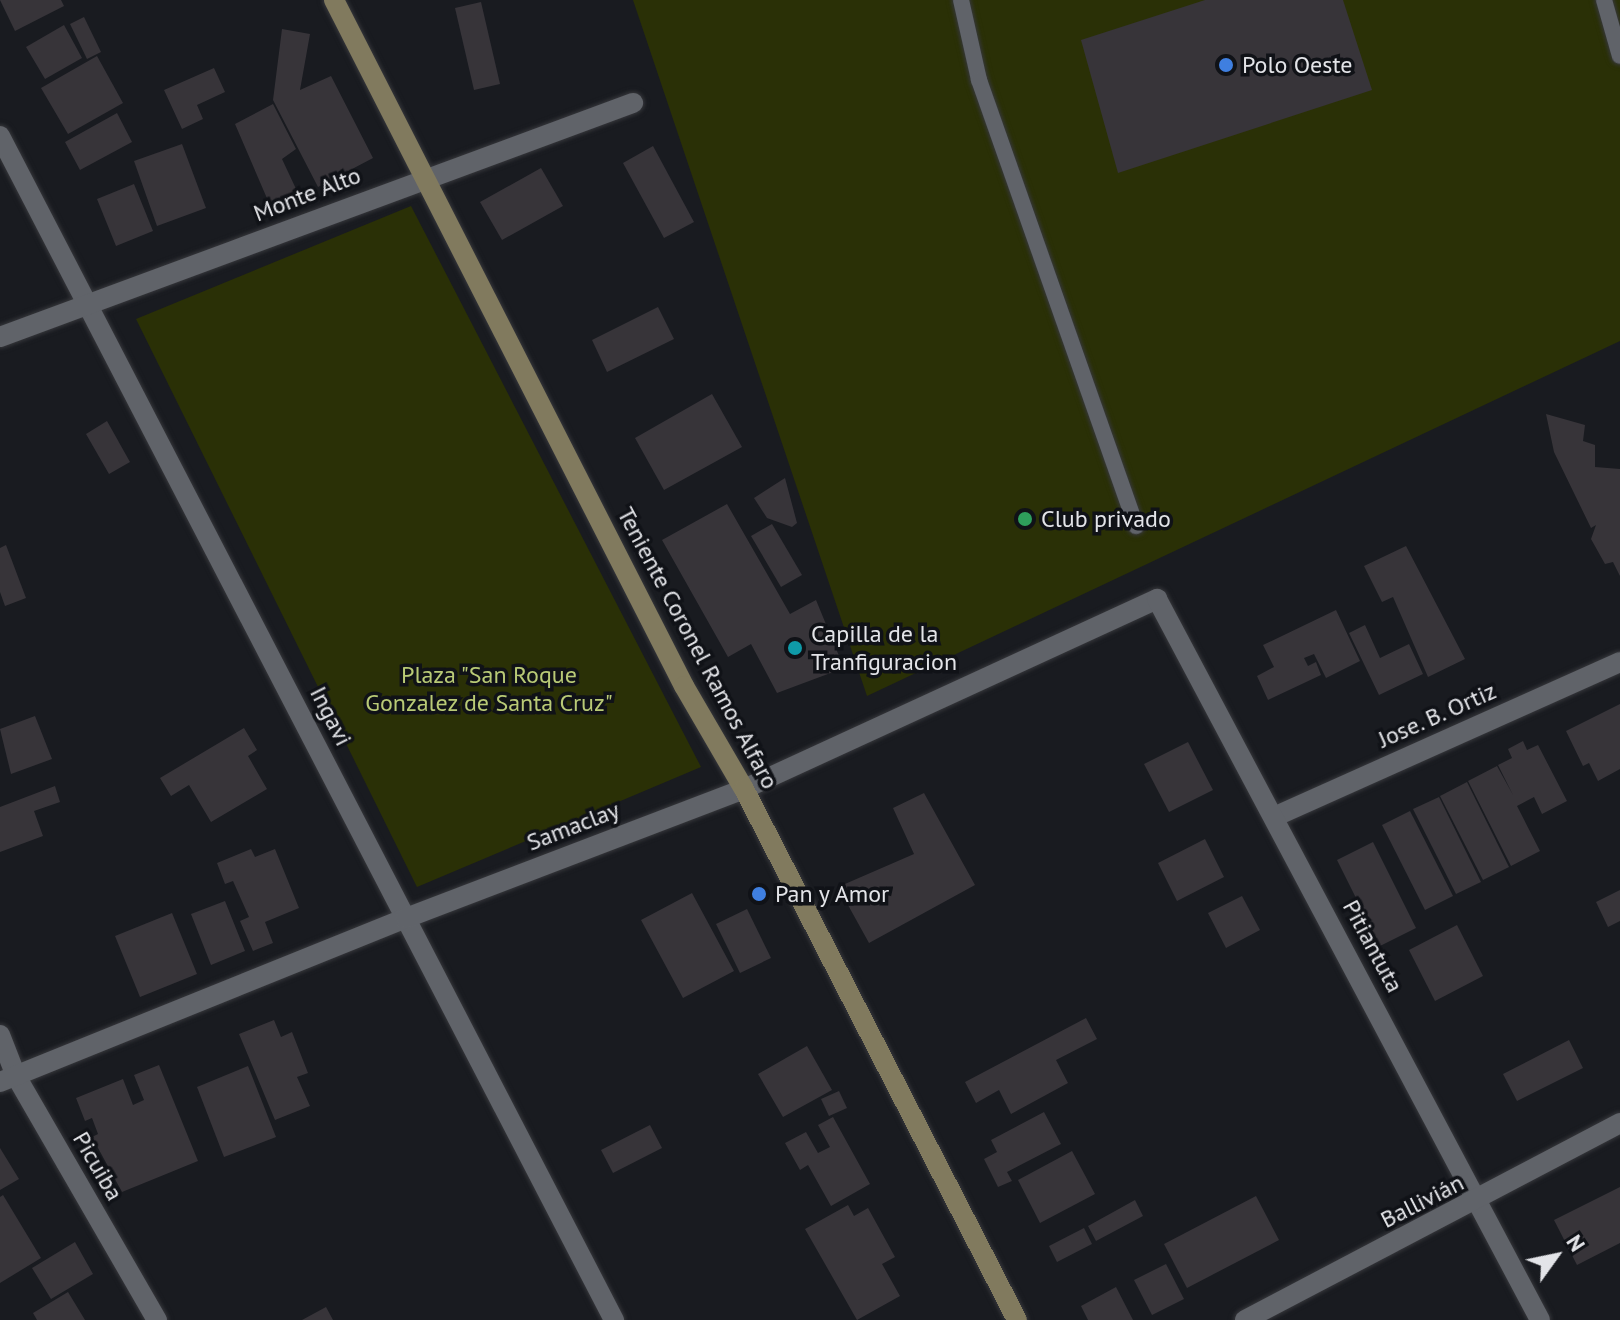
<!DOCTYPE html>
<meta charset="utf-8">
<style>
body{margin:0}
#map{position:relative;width:1620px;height:1320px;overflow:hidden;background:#191b20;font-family:"PT Sans",sans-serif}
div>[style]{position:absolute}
.green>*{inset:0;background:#2a3006}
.building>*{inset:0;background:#373439}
.roads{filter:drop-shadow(0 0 2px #36373b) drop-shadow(0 0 2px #36373b)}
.lane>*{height:16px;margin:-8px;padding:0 8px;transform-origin:8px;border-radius:8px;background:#606369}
.street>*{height:20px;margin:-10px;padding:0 10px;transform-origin:10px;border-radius:10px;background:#606369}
.secondary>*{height:20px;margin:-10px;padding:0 10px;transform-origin:10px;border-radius:10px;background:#817a5e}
.dots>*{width:22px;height:22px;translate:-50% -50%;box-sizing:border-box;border:4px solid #101217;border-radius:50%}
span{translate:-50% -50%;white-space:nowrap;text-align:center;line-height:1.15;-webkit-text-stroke:7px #101217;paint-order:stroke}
.poi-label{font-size:24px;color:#e3e4e8}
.left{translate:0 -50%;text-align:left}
.street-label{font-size:24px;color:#e3e4e8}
.park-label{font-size:24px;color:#b9ca76}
.north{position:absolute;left:1516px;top:1216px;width:80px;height:80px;-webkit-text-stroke:6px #101217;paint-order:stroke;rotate:57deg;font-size:22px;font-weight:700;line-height:32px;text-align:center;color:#e3e4e8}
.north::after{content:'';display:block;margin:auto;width:28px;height:36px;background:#e3e4e8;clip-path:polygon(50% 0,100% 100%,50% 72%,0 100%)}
</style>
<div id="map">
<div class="green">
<i style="clip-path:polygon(633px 0,1620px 0,1620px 341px,867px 696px)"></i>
<i style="clip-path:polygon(411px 206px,701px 767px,417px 887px,136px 319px)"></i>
</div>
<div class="building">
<i style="clip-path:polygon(0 0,61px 0,64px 6px,15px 31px)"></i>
<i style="clip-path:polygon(1205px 0,1343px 0,1372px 90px,1118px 173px,1081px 40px)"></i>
<i style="clip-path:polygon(481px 2px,500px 84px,474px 90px,455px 8px)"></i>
<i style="clip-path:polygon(84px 17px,101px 52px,87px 59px,70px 24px)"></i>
<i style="clip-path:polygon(64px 25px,82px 58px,45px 79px,26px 47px)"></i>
<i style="clip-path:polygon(282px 29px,310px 34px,300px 90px,331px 76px,373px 158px,318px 187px,273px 100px)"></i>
<i style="clip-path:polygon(97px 56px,123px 103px,68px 134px,41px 88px)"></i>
<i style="clip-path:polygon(214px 68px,225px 92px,197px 105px,203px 119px,182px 129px,164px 90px)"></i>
<i style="clip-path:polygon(273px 104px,296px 149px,282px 159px,297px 191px,269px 203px,235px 124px)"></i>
<i style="clip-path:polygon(117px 113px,132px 142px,80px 170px,65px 142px)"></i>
<i style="clip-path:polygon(182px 144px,206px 208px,157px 226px,134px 161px)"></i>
<i style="clip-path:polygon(653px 146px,694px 222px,664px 238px,623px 163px)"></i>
<i style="clip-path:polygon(541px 168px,563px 206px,502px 240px,480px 202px)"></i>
<i style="clip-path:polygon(134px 184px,153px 231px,116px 246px,97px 199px)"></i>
<i style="clip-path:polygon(658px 307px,674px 339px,607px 372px,592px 340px)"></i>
<i style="clip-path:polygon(712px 394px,742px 447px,664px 490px,635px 438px)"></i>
<i style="clip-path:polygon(1546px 414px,1585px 425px,1583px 441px,1595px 445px,1595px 467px,1620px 469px,1620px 576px,1613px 562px,1605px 564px,1591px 539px,1596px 525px,1591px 528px,1554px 452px)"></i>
<i style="clip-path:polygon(107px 421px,130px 462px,109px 474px,86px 434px)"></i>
<i style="clip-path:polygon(785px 478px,797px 523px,792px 527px,767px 518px,754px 498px)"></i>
<i style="clip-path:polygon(727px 504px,790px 614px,816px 600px,844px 668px,777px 693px,751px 644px,728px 657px,662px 540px)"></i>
<i style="clip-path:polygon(772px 524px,802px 575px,781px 587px,751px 536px)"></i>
<i style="clip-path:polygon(6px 545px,26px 598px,5px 606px,0 592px,0 548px)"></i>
<i style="clip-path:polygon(1406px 546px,1465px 659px,1428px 677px,1393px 597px,1382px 602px,1364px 566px)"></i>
<i style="clip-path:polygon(1336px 610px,1360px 661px,1326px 678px,1314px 654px,1304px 658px,1308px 666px,1316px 662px,1321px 675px,1268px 700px,1257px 676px,1274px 667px,1263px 645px)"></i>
<i style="clip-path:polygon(1365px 625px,1380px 658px,1409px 644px,1423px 674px,1379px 695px,1349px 633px)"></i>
<i style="clip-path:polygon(1620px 704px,1620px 769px,1598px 781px,1589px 763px,1583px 766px,1566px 731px)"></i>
<i style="clip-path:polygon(35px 716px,52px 759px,11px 774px,0 729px)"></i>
<i style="clip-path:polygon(244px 728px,257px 750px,248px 756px,267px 789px,211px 822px,189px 785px,171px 796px,160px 778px)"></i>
<i style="clip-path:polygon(1523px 741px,1527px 750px,1538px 745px,1567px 801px,1542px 814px,1534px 797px,1517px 806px,1540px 851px,1511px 866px,1468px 781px,1497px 766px,1513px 795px,1498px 765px,1512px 758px,1508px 749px)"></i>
<i style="clip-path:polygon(1188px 742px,1213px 790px,1169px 812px,1144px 764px)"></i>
<i style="clip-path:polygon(1467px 782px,1509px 867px,1483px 880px,1440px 796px)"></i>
<i style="clip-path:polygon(55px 786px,60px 802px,34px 811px,43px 836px,0 852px,0 807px)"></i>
<i style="clip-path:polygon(924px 793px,975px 885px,869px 943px,838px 887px,914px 854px,893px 808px)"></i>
<i style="clip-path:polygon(1439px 797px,1481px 882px,1456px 894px,1413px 809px)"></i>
<i style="clip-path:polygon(1410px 811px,1453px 896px,1425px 910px,1382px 825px)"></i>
<i style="clip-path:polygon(1205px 839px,1224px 877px,1177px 901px,1158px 863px)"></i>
<i style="clip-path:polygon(1373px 842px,1416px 928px,1380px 946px,1337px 860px)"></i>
<i style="clip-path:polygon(251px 849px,255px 857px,275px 849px,299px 908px,265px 922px,273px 943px,253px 951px,240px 921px,249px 917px,233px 881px,225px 884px,217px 863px)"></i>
<i style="clip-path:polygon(1620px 890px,1620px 921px,1608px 927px,1596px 902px)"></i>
<i style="clip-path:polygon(692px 893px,734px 971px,683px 998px,641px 920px)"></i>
<i style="clip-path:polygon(1242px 896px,1260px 930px,1226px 948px,1208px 913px)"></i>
<i style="clip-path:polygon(225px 901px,245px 951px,211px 965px,191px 914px)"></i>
<i style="clip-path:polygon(747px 909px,771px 958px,740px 973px,716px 924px)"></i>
<i style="clip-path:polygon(172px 913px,197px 974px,140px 997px,115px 936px)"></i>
<i style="clip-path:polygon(1457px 925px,1483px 976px,1435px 1001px,1409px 950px)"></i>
<i style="clip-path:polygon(1086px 1018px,1097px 1039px,1056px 1060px,1068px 1083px,1011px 1114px,999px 1090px,976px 1103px,965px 1082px)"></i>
<i style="clip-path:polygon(274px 1020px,281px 1037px,292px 1032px,308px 1073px,297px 1077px,310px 1106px,275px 1120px,239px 1034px)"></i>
<i style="clip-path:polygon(1569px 1040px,1583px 1068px,1517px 1101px,1503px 1074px)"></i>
<i style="clip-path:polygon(807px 1046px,832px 1090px,783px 1117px,758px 1074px)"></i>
<i style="clip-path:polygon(159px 1065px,198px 1161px,122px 1192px,92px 1137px,98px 1134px,92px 1118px,85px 1121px,76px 1098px,123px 1079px,133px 1105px,144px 1100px,134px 1075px)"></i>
<i style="clip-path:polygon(248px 1066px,276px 1137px,224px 1157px,197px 1087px)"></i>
<i style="clip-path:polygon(839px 1091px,847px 1108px,829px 1116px,821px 1099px)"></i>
<i style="clip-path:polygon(1044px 1112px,1061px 1144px,1007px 1172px,1012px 1181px,998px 1187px,984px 1159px,997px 1152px,991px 1140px)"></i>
<i style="clip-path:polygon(833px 1117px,870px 1184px,831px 1206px,808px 1165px,800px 1170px,785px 1143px,806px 1132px,818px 1153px,830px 1147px,818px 1125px)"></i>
<i style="clip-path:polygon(650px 1125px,662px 1148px,613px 1173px,601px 1150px)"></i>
<i style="clip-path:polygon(0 1148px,19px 1179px,0 1190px)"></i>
<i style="clip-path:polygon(1072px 1151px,1095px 1194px,1040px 1223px,1018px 1180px)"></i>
<i style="clip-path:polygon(1620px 1187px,1620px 1243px,1577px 1265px,1554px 1220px)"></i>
<i style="clip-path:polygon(3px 1195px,41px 1258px,0 1283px,0 1197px)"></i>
<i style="clip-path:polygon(1256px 1196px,1279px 1240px,1187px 1288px,1164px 1244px)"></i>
<i style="clip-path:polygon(1135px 1200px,1143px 1216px,1096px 1241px,1088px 1226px)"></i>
<i style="clip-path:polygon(848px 1205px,854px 1216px,868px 1208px,895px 1257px,882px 1264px,900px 1296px,857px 1320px,805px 1229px)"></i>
<i style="clip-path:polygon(1084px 1228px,1092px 1244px,1057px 1262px,1049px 1246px)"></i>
<i style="clip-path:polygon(75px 1242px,93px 1274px,51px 1299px,32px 1268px)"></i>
<i style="clip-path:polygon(1166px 1264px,1184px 1299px,1152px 1315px,1134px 1280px)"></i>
<i style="clip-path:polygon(1116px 1287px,1133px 1320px,1088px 1320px,1081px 1306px)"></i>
<i style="clip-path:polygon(68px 1292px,85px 1320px,37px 1320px,33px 1313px)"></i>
<i style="clip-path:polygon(326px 1307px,333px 1320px,302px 1320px)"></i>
</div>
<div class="roads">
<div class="lane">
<i style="left:961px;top:0;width:82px;rotate:77.3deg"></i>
<i style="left:979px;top:80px;width:473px;rotate:70.6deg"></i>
<i style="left:1604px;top:0;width:58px;rotate:74.1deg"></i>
</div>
<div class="street">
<i style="left:0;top:136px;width:1334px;rotate:62.59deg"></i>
<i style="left:0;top:337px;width:675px;rotate:-20.29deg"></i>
<i style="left:1276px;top:816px;width:377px;rotate:-24.1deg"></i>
<i style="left:0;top:1035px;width:44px;rotate:68.7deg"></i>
<i style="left:16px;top:1076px;width:282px;rotate:60deg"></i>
<i style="left:0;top:1082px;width:438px;rotate:-22deg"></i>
<i style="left:406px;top:918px;width:362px;rotate:-20.9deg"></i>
<i style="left:744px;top:789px;width:455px;rotate:-24.7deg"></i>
<i style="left:1157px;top:599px;width:816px;rotate:62.02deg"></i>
<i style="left:1245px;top:1320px;width:424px;rotate:-27.7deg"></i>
</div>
<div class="secondary">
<i style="left:334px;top:0;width:770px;rotate:62.97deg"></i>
<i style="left:684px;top:686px;width:119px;rotate:59.8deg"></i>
<i style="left:744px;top:789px;width:597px;rotate:62.79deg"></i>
</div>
</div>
<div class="dots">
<i style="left:1226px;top:65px;background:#3f7fe0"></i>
<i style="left:1025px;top:519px;background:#2e9e5b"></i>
<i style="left:795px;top:648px;background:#0f9aa8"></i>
<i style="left:759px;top:894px;background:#3f7fe0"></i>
</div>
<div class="poi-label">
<span class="left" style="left:1242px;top:65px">Polo Oeste</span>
<span class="left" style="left:1041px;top:519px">Club privado</span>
<span class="left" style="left:811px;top:648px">Capilla de la<br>Tranfiguracion</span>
<span class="left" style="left:775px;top:894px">Pan y Amor</span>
</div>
<div class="street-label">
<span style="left:307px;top:194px;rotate:-21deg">Monte Alto</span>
<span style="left:698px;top:648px;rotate:62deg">Teniente Coronel Ramos Alfaro</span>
<span style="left:1437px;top:715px;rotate:-24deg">Jose. B. Ortiz</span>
<span style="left:331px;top:716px;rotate:63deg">Ingavi</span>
<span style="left:573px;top:826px;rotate:-21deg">Samaclay</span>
<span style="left:1373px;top:946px;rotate:62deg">Pitiantuta</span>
<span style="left:98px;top:1166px;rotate:60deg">Picuiba</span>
<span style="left:1422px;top:1201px;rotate:-27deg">Ballivián</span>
</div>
<div class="park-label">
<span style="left:489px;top:689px">Plaza "San Roque<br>Gonzalez de Santa Cruz"</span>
</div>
<div class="north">N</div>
</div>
